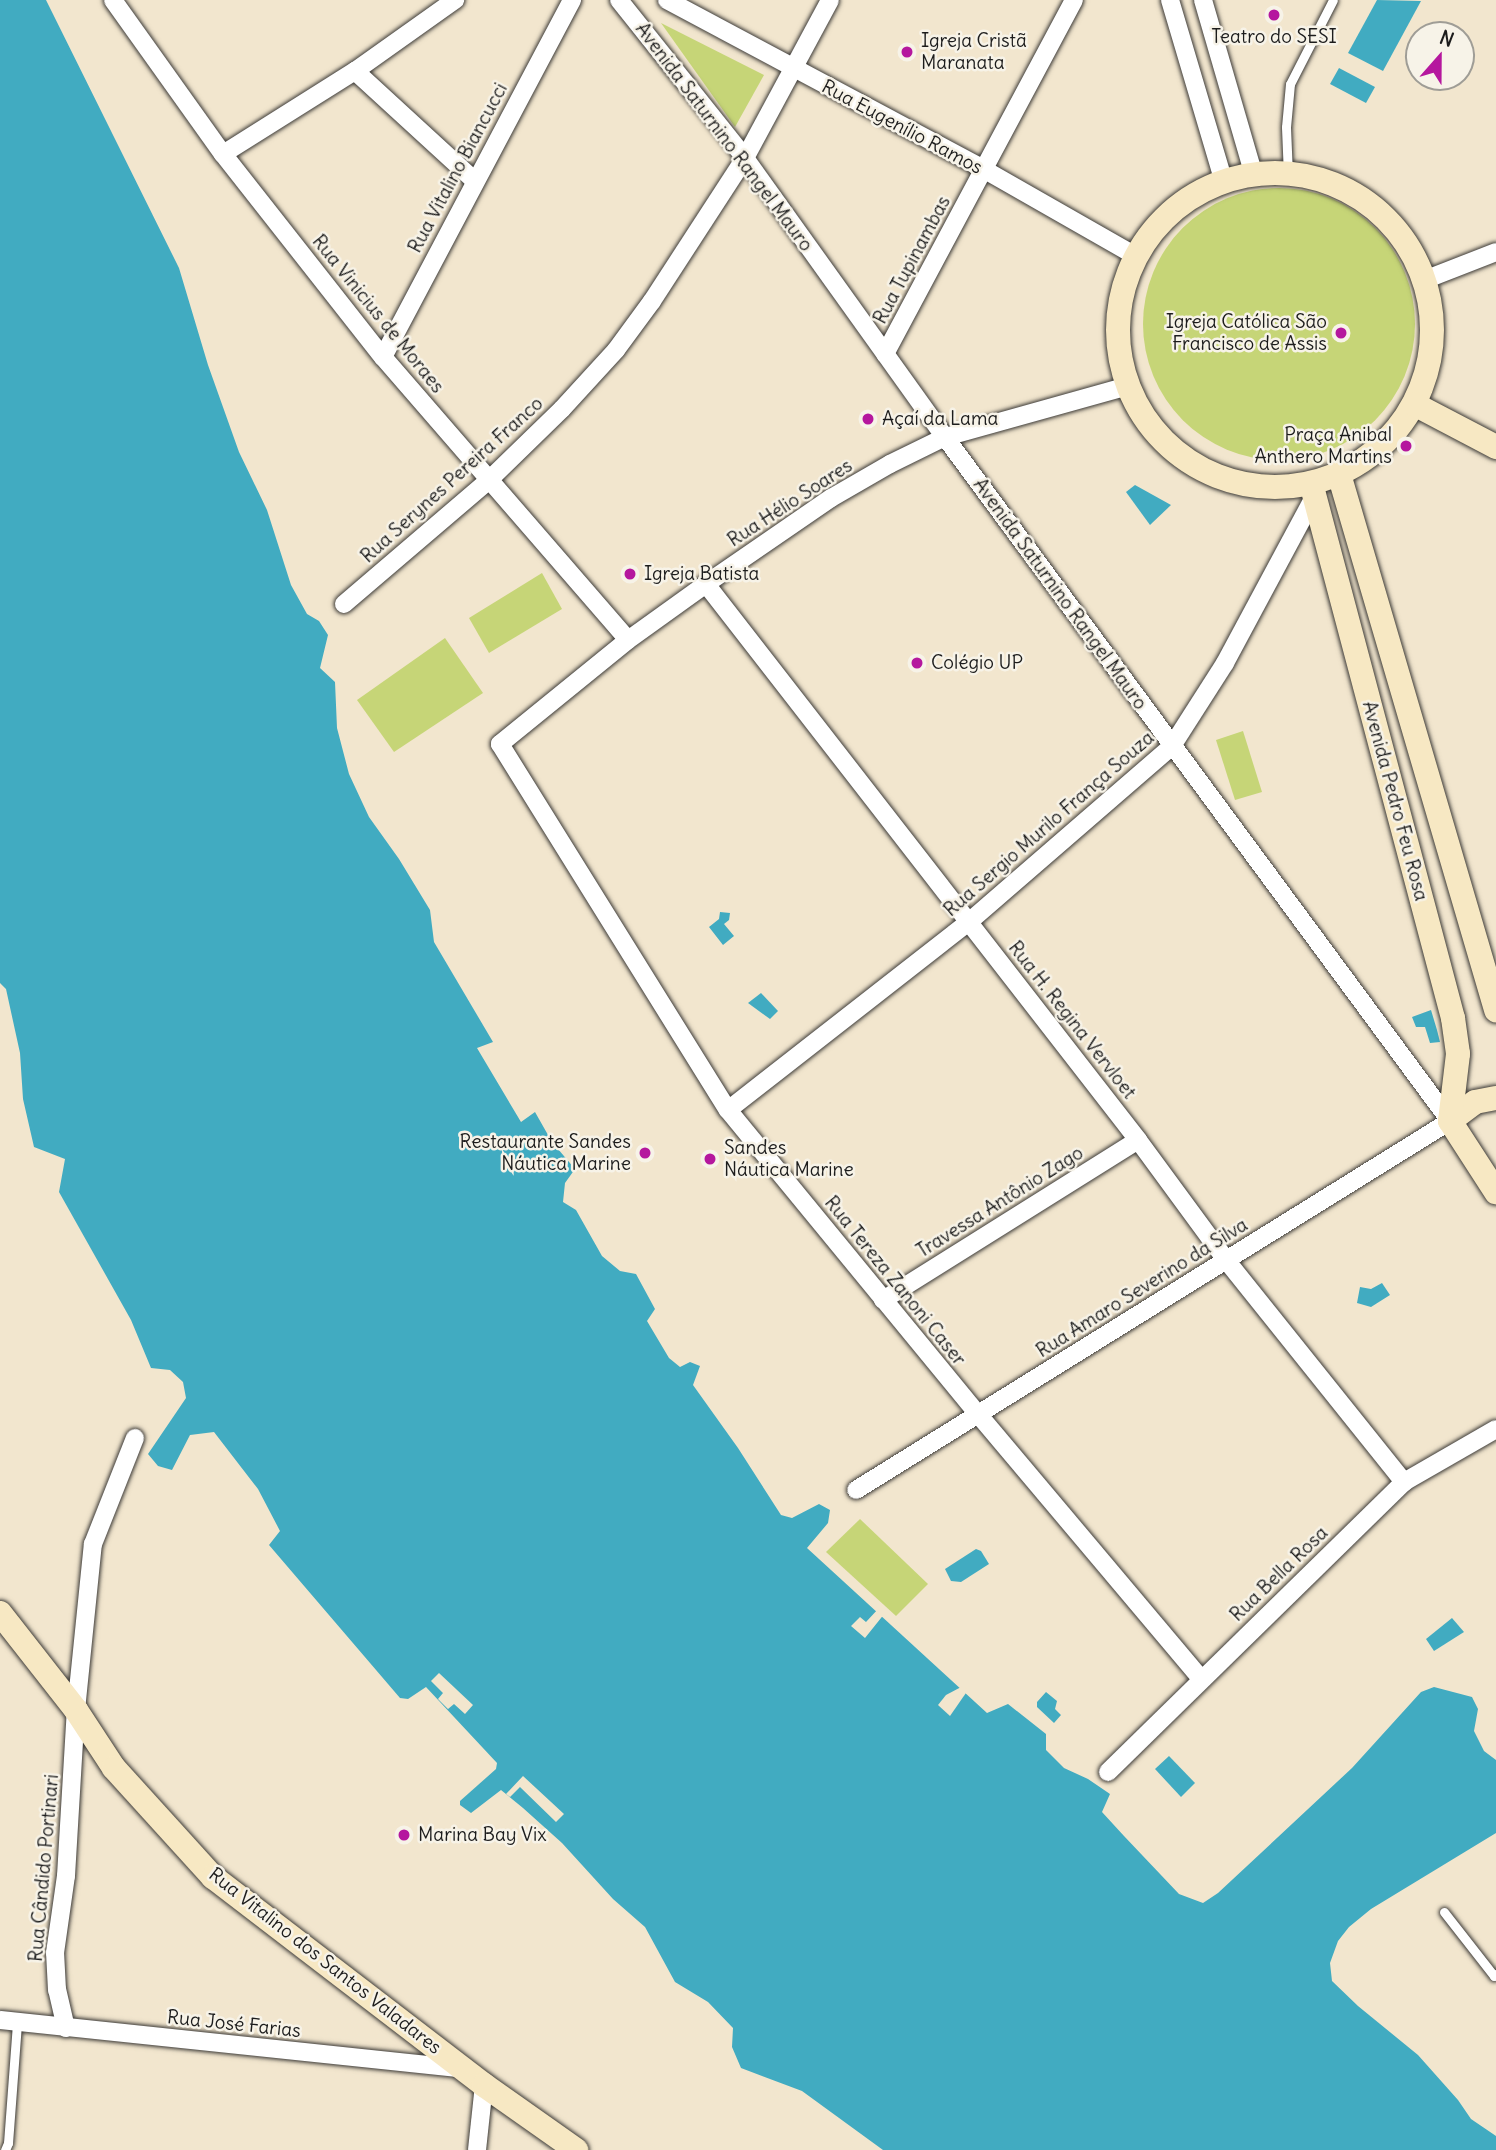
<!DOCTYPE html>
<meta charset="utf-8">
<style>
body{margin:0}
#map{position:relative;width:1496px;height:2150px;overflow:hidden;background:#f2e6ce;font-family:Delius,sans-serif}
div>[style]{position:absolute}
.green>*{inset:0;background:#c6d577}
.round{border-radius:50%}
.water>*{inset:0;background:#41abc1}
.pier>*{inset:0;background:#f2e6ce}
.roads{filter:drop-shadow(0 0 2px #3c3a37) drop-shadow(0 0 2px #3c3a37)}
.lane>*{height:9px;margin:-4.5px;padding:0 4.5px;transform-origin:4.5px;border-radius:4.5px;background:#fff}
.street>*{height:18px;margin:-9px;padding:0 9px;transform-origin:9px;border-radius:9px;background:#fff}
.secondary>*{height:24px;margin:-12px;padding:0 12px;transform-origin:12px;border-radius:12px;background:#f7e8c3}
.secondary>.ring{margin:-12px;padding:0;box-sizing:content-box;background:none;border:24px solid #f7e8c3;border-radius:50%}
.dots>*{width:19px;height:19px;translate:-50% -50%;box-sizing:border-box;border:4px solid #f7f3e8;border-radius:50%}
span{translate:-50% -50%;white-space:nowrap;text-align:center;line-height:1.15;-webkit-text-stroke:5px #f7f3e8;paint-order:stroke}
.poi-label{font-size:19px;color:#1c1c1c}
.left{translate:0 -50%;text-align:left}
.right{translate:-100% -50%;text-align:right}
.street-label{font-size:19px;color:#1c1c1c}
.north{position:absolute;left:1405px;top:21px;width:70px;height:70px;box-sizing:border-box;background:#f7f3e8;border:2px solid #9f9d96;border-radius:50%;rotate:21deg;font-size:19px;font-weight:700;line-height:28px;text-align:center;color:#1c1c1c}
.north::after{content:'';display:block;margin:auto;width:24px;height:32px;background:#b5179e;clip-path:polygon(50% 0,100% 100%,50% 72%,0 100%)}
</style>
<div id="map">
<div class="green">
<i style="clip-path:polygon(661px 23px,764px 75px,735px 127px)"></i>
<i class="round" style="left:1143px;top:188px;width:272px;height:272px"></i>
<i style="clip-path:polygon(542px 573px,562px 609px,489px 653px,469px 618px)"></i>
<i style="clip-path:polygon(445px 638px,483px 693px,394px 752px,357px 700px)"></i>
<i style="clip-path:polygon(1243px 731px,1262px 792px,1235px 800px,1216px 740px)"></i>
<i style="clip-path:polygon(860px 1519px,928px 1584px,896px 1616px,826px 1552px)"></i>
</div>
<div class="water">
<i style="clip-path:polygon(0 0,46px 0,179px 268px,208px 365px,239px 452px,267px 510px,291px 585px,307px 614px,319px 621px,328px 635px,320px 668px,335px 682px,337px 728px,349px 774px,369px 817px,399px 859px,430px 910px,434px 942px,493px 1042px,477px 1048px,521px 1122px,535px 1112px,552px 1142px,575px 1169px,565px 1183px,563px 1202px,576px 1210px,602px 1256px,620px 1271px,636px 1274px,655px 1309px,647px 1321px,669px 1358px,680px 1367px,690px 1362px,700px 1366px,693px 1385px,738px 1448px,781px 1515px,792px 1518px,819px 1504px,830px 1510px,828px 1523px,807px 1548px,987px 1713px,1008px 1704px,1046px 1734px,1046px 1750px,1064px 1768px,1088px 1779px,1110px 1794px,1102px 1812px,1124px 1836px,1179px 1894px,1203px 1903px,1218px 1893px,1352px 1768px,1421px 1692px,1434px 1687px,1472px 1697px,1478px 1709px,1474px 1731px,1484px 1751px,1496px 1760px,1496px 1833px,1371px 1909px,1349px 1927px,1338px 1941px,1330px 1963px,1332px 1981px,1358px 2006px,1418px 2055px,1458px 2100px,1471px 2119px,1496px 2136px,1496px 2150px,883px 2150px,802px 2091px,741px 2068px,732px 2047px,733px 2028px,708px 2002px,675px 1982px,645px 1927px,613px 1899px,562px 1843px,523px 1808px,501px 1790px,471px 1813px,460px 1805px,460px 1801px,496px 1769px,497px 1763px,426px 1687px,408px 1699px,400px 1698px,269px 1545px,280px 1531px,258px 1489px,214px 1432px,190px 1435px,172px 1470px,158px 1466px,148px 1454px,186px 1398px,183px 1382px,170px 1370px,151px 1368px,131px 1320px,59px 1192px,65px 1159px,34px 1147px,23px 1099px,20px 1053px,6px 989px,0 983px)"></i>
<i style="clip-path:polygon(1377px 0,1421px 1px,1383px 71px,1348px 53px)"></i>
<i style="clip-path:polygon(1339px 68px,1375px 87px,1366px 103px,1330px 84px)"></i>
<i style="clip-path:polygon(1135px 485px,1171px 505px,1150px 525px,1126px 492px)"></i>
<i style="clip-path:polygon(720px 912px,730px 913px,729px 920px,724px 924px,734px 936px,723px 945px,709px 927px,719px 919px)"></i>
<i style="clip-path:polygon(761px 993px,778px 1011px,770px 1019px,748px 1003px)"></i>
<i style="clip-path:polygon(1431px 1010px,1437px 1030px,1440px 1042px,1430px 1043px,1425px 1027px,1416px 1027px,1412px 1017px)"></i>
<i style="clip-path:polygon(1382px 1283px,1390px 1295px,1371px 1307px,1357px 1303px,1360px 1287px,1371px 1289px)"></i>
<i style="clip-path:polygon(976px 1549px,981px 1551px,989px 1564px,961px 1582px,951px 1581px,945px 1569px)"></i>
<i style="clip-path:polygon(1452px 1618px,1464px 1632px,1434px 1651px,1426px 1639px)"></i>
<i style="clip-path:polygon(1046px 1692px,1057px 1701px,1055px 1709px,1061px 1715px,1054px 1723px,1037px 1707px,1037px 1702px)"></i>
<i style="clip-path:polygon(1169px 1756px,1195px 1783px,1181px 1797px,1155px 1769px)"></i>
</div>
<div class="pier">
<i style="clip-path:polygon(879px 1608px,885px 1613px,865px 1638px,851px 1626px,860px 1617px,866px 1622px)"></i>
<i style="clip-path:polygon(439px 1673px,473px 1705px,465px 1714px,454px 1704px,448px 1709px,438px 1699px,443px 1693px,431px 1681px)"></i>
<i style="clip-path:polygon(963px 1686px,968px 1690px,950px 1716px,938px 1705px,946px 1695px)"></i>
<i style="clip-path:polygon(523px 1776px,564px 1814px,556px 1822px,520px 1787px,510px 1797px,506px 1794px)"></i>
</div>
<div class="roads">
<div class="lane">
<i style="left:1288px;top:175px;width:48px;rotate:-92.4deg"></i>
<i style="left:1286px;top:127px;width:43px;rotate:-84.7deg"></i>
<i style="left:1290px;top:84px;width:94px;rotate:-62.9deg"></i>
<i style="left:1444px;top:1912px;width:81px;rotate:52deg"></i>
<i style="left:1494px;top:1976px;width:3px;rotate:-45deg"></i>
<i style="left:5px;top:2150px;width:8px;rotate:-67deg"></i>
<i style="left:8px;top:2143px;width:121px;rotate:-85.7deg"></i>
</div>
<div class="street">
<i style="left:113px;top:0;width:189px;rotate:54.5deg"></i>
<i style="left:223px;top:154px;width:258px;rotate:51.8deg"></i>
<i style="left:383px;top:357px;width:374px;rotate:49.1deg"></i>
<i style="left:619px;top:0;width:202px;rotate:51.4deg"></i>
<i style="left:745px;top:158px;width:343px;rotate:54.4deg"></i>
<i style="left:945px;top:437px;width:850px;rotate:53.56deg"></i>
<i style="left:1450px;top:1121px;width:699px;rotate:148.15deg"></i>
<i style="left:667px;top:0;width:361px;rotate:28.1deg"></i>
<i style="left:985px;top:170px;width:174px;rotate:29.7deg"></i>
<i style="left:1170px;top:0;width:190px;rotate:73.5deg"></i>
<i style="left:1203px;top:0;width:182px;rotate:73.8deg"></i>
<i style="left:355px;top:71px;width:161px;rotate:42.5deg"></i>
<i style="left:223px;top:154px;width:156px;rotate:-32.2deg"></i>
<i style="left:355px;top:71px;width:123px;rotate:-35.4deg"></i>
<i style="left:1424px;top:280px;width:77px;rotate:-21.3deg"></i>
<i style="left:885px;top:354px;width:401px;rotate:-61.9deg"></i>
<i style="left:383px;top:357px;width:404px;rotate:-62.1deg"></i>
<i style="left:1128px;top:386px;width:190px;rotate:164.4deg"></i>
<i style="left:945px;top:437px;width:61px;rotate:153.9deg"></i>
<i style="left:890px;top:464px;width:68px;rotate:150deg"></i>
<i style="left:831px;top:498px;width:152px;rotate:145.5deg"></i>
<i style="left:706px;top:584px;width:96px;rotate:144.3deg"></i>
<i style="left:628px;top:640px;width:165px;rotate:140.9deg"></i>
<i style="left:500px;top:744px;width:431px;rotate:58.1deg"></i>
<i style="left:728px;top:1110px;width:394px;rotate:50.6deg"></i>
<i style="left:978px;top:1414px;width:346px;rotate:49.9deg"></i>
<i style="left:706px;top:584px;width:704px;rotate:52.15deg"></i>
<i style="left:1138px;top:1140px;width:149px;rotate:53.7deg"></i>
<i style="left:1226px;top:1260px;width:285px;rotate:51.3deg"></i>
<i style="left:344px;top:604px;width:191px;rotate:-40.5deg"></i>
<i style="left:489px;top:480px;width:102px;rotate:-44.2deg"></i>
<i style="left:562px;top:409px;width:80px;rotate:-47.5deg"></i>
<i style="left:616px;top:350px;width:61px;rotate:-53.7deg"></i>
<i style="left:652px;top:301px;width:171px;rotate:-57deg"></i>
<i style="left:745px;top:158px;width:179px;rotate:-61.7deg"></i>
<i style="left:728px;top:1110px;width:307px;rotate:-38deg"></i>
<i style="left:970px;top:921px;width:267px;rotate:-40.9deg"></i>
<i style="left:1172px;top:746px;width:98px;rotate:-57.4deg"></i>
<i style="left:1225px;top:663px;width:188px;rotate:-61.8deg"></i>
<i style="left:883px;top:1300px;width:301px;rotate:-32.1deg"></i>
<i style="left:1108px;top:1772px;width:414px;rotate:-44.4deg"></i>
<i style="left:1404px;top:1482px;width:106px;rotate:-29.9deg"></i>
<i style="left:0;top:2020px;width:466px;rotate:6deg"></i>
<i style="left:66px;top:2028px;width:39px;rotate:-103deg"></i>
<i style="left:57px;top:1990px;width:37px;rotate:-93deg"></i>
<i style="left:55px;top:1953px;width:78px;rotate:-81.9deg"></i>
<i style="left:66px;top:1876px;width:166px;rotate:-86.6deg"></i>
<i style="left:76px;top:1710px;width:167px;rotate:-84.2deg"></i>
<i style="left:93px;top:1544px;width:114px;rotate:-68.4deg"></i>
<i style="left:477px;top:2150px;width:65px;rotate:-83.9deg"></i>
</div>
<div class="secondary">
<i class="ring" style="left:1118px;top:173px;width:290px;height:290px"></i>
<i style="left:1414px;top:404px;width:93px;rotate:27.7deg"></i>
<i style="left:1339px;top:474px;width:559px;rotate:73.67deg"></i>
<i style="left:1311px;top:483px;width:554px;rotate:75.14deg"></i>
<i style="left:1453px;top:1018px;width:36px;rotate:82deg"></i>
<i style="left:1458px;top:1054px;width:67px;rotate:96.8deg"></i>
<i style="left:1450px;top:1121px;width:85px;rotate:57.1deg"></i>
<i style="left:1450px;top:1121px;width:31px;rotate:-37deg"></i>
<i style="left:1475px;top:1102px;width:21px;rotate:-11deg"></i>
<i style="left:0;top:1613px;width:123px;rotate:51.9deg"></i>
<i style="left:76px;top:1710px;width:69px;rotate:56.8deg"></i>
<i style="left:114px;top:1768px;width:147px;rotate:47.8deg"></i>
<i style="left:213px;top:1877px;width:342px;rotate:37.5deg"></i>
<i style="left:484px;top:2085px;width:113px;rotate:35.2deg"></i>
</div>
</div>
<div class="dots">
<i style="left:1274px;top:15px;background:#b5179e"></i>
<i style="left:907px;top:52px;background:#b5179e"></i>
<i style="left:1341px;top:333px;background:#b5179e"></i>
<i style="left:868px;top:419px;background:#b5179e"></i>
<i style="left:1406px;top:446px;background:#b5179e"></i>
<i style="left:630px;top:574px;background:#b5179e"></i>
<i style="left:917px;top:663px;background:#b5179e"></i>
<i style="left:645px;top:1153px;background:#b5179e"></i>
<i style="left:710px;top:1159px;background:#b5179e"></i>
<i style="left:404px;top:1835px;background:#b5179e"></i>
</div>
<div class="poi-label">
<span style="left:1274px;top:37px">Teatro do SESI</span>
<span class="left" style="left:921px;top:52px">Igreja Cristã<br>Maranata</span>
<span class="right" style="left:1327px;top:333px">Igreja Católica São<br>Francisco de Assis</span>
<span class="left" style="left:882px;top:419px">Açaí da Lama</span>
<span class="right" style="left:1392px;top:446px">Praça Anibal<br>Anthero Martins</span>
<span class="left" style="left:644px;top:574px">Igreja Batista</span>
<span class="left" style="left:931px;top:663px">Colégio UP</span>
<span class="right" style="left:631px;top:1153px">Restaurante Sandes<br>Náutica Marine</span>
<span class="left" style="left:724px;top:1159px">Sandes<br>Náutica Marine</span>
<span class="left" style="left:418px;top:1835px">Marina Bay Vix</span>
</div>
<div class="street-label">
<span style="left:902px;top:127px;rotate:28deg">Rua Eugenílio Ramos</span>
<span style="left:724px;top:137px;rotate:53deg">Avenida Saturnino Rangel Mauro</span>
<span style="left:458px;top:168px;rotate:-62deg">Rua Vitalino Biancucci</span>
<span style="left:912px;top:260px;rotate:-62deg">Rua Tupinambas</span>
<span style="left:378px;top:314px;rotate:51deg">Rua Vinicius de Moraes</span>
<span style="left:452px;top:480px;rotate:-42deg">Rua Serynes Pereira Franco</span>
<span style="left:790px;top:503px;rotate:-33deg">Rua Hélio Soares</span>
<span style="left:1060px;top:594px;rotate:54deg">Avenida Saturnino Rangel Mauro</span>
<span style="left:1395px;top:801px;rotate:75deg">Avenida Pedro Feu Rosa</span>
<span style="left:1049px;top:824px;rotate:-41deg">Rua Sergio Murilo França Souza</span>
<span style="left:1072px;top:1020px;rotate:52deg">Rua H. Regina Vervloet</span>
<span style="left:1000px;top:1202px;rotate:-32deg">Travessa Antônio Zago</span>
<span style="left:895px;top:1281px;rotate:51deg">Rua Tereza Zanoni Caser</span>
<span style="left:1142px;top:1288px;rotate:-32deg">Rua Amaro Severino da Silva</span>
<span style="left:1279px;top:1574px;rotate:-44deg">Rua Bella Rosa</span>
<span style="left:44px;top:1868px;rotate:-85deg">Rua Cândido Portinari</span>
<span style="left:325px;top:1961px;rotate:38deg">Rua Vitalino dos Santos Valadares</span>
<span style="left:234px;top:2024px;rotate:6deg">Rua José Farias</span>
</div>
<div class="north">N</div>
</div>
